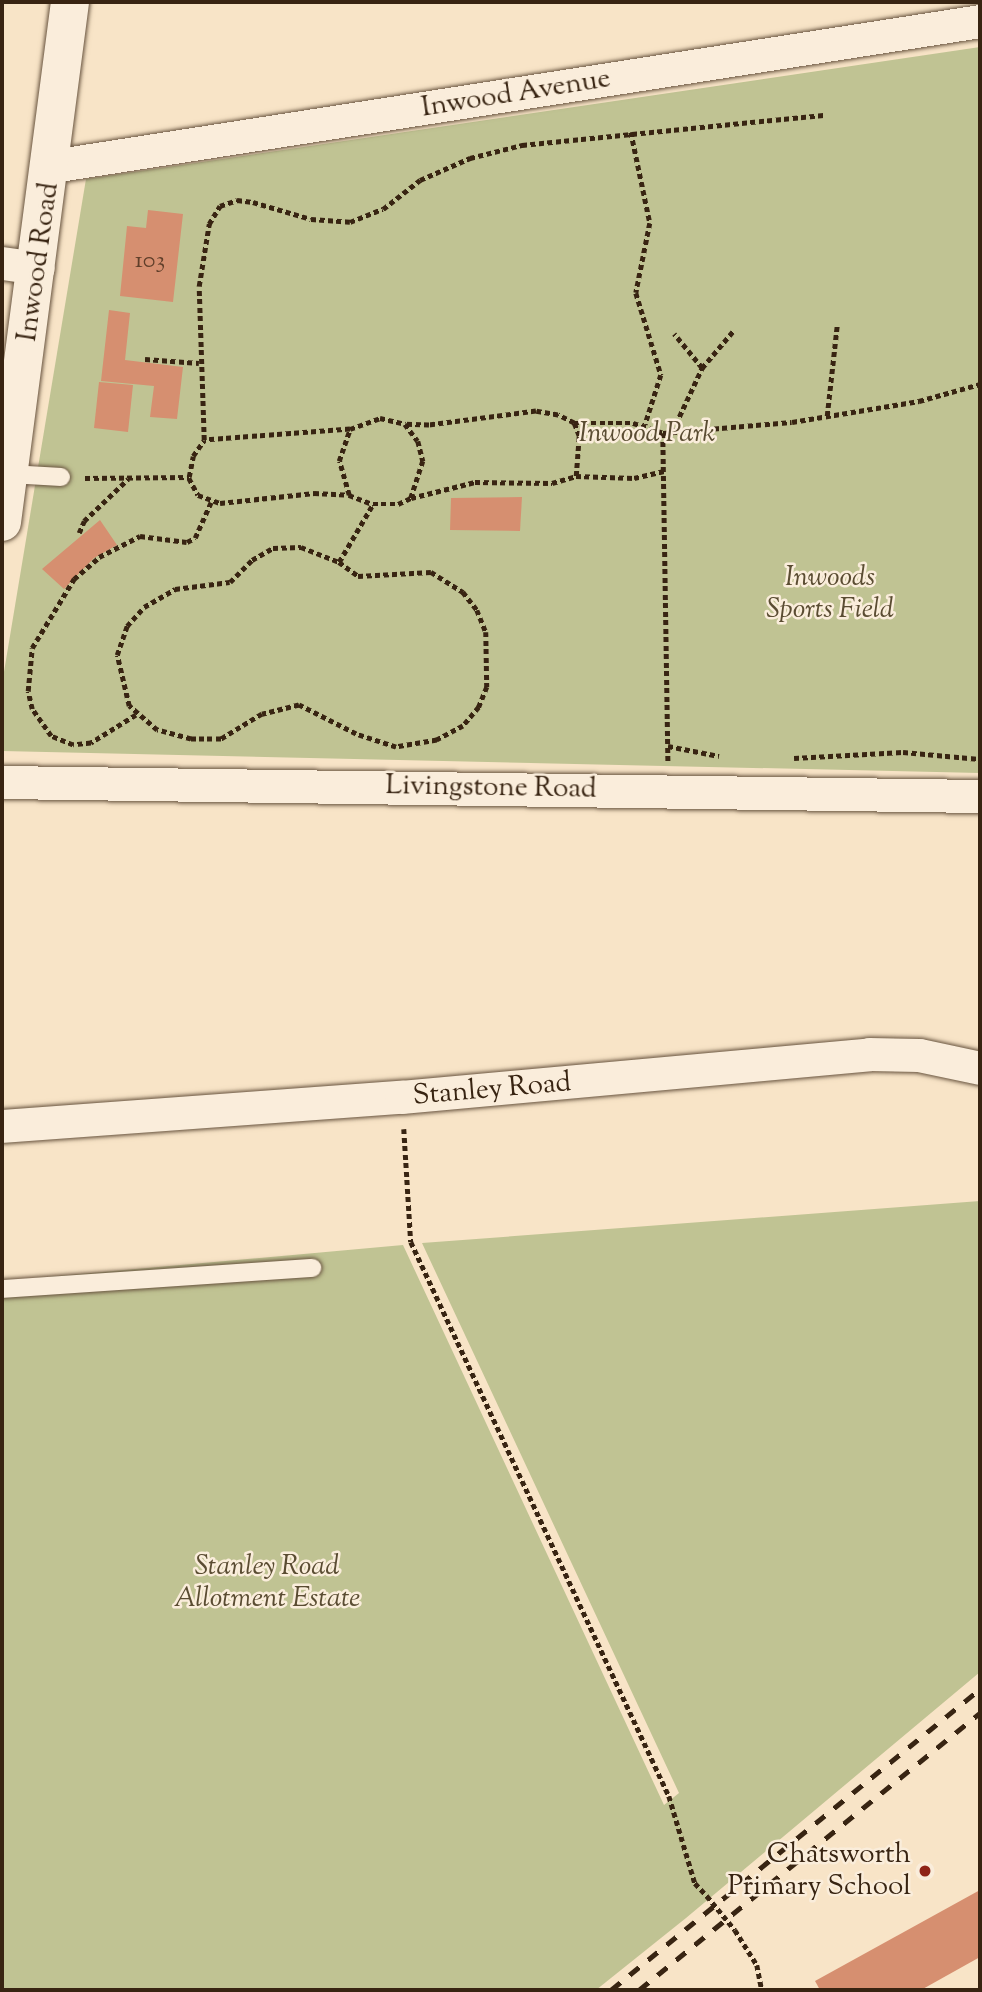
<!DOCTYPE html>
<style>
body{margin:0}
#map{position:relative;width:982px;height:1992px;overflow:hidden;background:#f8e4c7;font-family:"Sorts Mill Goudy",serif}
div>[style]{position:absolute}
.green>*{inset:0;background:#c0c393}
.building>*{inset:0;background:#d68f70}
.path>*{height:4.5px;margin-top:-2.25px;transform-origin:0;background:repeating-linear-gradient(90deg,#382412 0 5px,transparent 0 8.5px)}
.roads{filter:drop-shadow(0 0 2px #68543f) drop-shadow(0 0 2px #68543f)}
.service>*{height:18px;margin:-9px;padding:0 9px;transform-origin:9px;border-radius:9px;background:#faeddb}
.minor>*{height:33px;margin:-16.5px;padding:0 16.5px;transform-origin:16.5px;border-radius:16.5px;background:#faeddb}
.tertiary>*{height:38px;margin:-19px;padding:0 19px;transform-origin:19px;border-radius:19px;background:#faeddb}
.rail>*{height:5px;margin-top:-2.5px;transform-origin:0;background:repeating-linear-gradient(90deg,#382412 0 12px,transparent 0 24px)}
.path-bridge>*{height:4.5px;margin-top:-2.25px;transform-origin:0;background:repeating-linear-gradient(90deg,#382412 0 5px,transparent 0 8.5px)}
.dots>*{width:19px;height:19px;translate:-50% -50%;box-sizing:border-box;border:4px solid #faeddb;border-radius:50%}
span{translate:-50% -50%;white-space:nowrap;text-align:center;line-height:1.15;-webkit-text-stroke:5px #faeddb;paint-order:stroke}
.number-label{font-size:24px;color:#603f2a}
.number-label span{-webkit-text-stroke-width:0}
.street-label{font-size:28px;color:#382412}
.park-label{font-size:28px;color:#5a4c32;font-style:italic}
.poi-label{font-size:28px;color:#382412}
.right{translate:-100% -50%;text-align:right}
.frame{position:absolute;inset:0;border:4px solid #382412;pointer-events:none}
</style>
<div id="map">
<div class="green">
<i style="clip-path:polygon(980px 47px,980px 773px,2px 751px,2px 684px,86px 179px)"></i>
<i style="clip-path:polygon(980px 1201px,980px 1672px,686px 1918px,596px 1990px,2px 1990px,2px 1281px,403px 1245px,664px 1805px,679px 1793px,422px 1243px)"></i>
</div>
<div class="building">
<i style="clip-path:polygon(148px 210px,183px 214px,173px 302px,120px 296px,127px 226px,146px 228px)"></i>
<i style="clip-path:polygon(109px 310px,130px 313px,125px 360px,183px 367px,177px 419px,150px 417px,154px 386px,101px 381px)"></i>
<i style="clip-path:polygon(99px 382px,133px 385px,128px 432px,94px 428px)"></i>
<i style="clip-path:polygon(522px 497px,520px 531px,450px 530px,451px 498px)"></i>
<i style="clip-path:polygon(100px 520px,117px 545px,94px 558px,64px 589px,42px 569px)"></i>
<i style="clip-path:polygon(980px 1890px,980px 1957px,921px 1990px,820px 1990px,815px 1981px)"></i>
</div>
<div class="path">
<i style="left:631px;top:132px;width:93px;rotate:78.2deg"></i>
<i style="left:650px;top:223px;width:71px;rotate:101.3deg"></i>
<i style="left:636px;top:293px;width:86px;rotate:73deg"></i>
<i style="left:661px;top:375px;width:52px;rotate:107.7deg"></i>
<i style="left:145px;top:359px;width:54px;rotate:4.2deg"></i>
<i style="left:702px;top:368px;width:50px;rotate:-49.9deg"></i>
<i style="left:827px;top:416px;width:92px;rotate:-83.7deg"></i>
<i style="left:574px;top:423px;width:59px"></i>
<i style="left:633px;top:423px;width:32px;rotate:18deg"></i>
<i style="left:663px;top:433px;width:129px;rotate:-4.9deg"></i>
<i style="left:792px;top:422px;width:129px;rotate:-9.4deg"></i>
<i style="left:919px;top:401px;width:63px;rotate:-15.6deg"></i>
<i style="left:350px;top:429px;width:32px;rotate:-20deg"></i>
<i style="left:380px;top:418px;width:26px;rotate:13deg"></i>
<i style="left:672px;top:432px;width:71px;rotate:-64.9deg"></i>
<i style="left:702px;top:368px;width:44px;rotate:-129.5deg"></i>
<i style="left:663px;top:433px;width:328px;rotate:89.1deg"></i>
<i style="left:576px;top:476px;width:40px;rotate:-85.7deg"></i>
<i style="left:579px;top:436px;width:14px;rotate:-111deg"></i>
<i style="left:574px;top:423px;width:18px;rotate:-153deg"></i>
<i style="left:558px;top:415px;width:22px;rotate:-170deg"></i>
<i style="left:536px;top:411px;width:108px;rotate:172.5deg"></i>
<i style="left:429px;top:425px;width:24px;rotate:-178deg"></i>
<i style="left:405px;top:424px;width:21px;rotate:53deg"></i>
<i style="left:418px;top:441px;width:21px;rotate:76deg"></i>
<i style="left:423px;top:461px;width:39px;rotate:108deg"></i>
<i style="left:411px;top:498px;width:66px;rotate:-14deg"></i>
<i style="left:475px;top:482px;width:77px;rotate:0.7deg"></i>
<i style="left:552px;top:483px;width:25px;rotate:-16deg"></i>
<i style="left:576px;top:476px;width:58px;rotate:2deg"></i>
<i style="left:634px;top:478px;width:32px;rotate:-13deg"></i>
<i style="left:85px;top:478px;width:104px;rotate:-0.6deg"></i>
<i style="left:189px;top:477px;width:21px;rotate:-79deg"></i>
<i style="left:193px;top:456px;width:19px;rotate:-55deg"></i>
<i style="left:204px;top:440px;width:154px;rotate:-91.9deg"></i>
<i style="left:199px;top:286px;width:63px;rotate:-80.8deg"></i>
<i style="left:209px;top:224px;width:21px;rotate:-59deg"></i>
<i style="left:220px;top:206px;width:18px;rotate:-19deg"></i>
<i style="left:237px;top:200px;width:16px;rotate:7deg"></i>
<i style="left:253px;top:202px;width:60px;rotate:16.3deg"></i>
<i style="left:311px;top:219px;width:39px;rotate:4deg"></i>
<i style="left:350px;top:222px;width:35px;rotate:-22deg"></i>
<i style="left:383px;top:209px;width:47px;rotate:-38.1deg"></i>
<i style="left:420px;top:180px;width:55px;rotate:-23.7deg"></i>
<i style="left:470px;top:158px;width:54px;rotate:-14deg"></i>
<i style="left:522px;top:145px;width:303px;rotate:-5.7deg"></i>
<i style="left:189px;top:478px;width:19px;rotate:62deg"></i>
<i style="left:198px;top:495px;width:23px;rotate:20deg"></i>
<i style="left:220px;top:503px;width:95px;rotate:-6.1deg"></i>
<i style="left:314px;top:493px;width:35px;rotate:3deg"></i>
<i style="left:349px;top:495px;width:35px;rotate:-106deg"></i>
<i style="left:339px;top:461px;width:34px;rotate:-71deg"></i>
<i style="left:350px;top:429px;width:146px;rotate:175.7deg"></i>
<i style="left:349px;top:495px;width:26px;rotate:21deg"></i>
<i style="left:373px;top:504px;width:25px"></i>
<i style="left:398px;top:504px;width:14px;rotate:-25deg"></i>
<i style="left:79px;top:533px;width:13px;rotate:-67deg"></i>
<i style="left:84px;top:521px;width:61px;rotate:-43.7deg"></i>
<i style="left:339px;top:562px;width:24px;rotate:36deg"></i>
<i style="left:358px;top:576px;width:73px;rotate:-3.1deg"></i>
<i style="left:431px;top:572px;width:38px;rotate:32deg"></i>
<i style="left:463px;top:592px;width:23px;rotate:52deg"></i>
<i style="left:477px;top:610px;width:24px;rotate:68deg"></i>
<i style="left:486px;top:632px;width:55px;rotate:89deg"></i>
<i style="left:487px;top:687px;width:22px;rotate:112deg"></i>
<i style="left:479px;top:707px;width:25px;rotate:130deg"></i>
<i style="left:463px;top:726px;width:30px;rotate:152deg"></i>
<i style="left:437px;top:740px;width:42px;rotate:170.3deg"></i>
<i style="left:396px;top:747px;width:42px;rotate:-162deg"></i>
<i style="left:356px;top:734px;width:64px;rotate:-153deg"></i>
<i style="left:299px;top:705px;width:38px;rotate:166deg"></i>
<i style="left:262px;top:714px;width:48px;rotate:148.6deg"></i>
<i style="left:221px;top:739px;width:30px;rotate:180deg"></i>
<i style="left:191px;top:739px;width:35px;rotate:-165deg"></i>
<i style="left:157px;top:730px;width:37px;rotate:-139deg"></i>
<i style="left:129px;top:706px;width:52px;rotate:-103.2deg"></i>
<i style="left:117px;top:655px;width:31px;rotate:-71deg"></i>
<i style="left:127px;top:626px;width:25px;rotate:-48deg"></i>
<i style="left:144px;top:607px;width:36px;rotate:-30deg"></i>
<i style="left:175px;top:589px;width:55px;rotate:-7.3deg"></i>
<i style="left:230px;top:582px;width:31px;rotate:-45deg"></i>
<i style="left:252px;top:560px;width:24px;rotate:-30deg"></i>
<i style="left:273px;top:548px;width:28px;rotate:-2deg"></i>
<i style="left:301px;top:547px;width:41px;rotate:21.5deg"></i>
<i style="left:339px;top:562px;width:67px;rotate:-59.6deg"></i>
<i style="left:136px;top:715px;width:53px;rotate:148.1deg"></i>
<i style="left:91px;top:743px;width:18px;rotate:174deg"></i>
<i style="left:73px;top:745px;width:24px;rotate:-158deg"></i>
<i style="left:51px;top:736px;width:33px;rotate:-125deg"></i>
<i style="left:32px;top:709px;width:18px;rotate:-103deg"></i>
<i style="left:28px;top:691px;width:43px;rotate:-84.7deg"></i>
<i style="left:32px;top:648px;width:81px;rotate:-58.7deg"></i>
<i style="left:74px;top:579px;width:33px;rotate:-41deg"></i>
<i style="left:99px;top:557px;width:46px;rotate:-27.1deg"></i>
<i style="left:140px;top:536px;width:47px;rotate:7.3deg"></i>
<i style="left:187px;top:542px;width:9px;rotate:-27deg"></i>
<i style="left:195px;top:538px;width:39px;rotate:-66deg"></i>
<i style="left:668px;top:746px;width:52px;rotate:11.1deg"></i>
<i style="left:794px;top:758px;width:109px;rotate:-3.2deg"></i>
<i style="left:903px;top:752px;width:77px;rotate:5.2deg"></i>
<i style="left:404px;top:1129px;width:113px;rotate:86.5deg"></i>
<i style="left:411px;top:1242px;width:611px;rotate:65.03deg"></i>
<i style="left:669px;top:1796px;width:91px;rotate:73.4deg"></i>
<i style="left:695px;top:1883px;width:18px;rotate:47deg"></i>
<i style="left:735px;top:1930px;width:41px;rotate:57.8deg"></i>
<i style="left:757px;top:1965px;width:25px;rotate:79deg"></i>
</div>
<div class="roads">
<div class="service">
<i style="left:10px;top:474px;width:51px;rotate:3.4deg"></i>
<i style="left:2px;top:1289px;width:311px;rotate:-3.9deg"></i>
</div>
<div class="minor">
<i style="left:52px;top:166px;width:939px;rotate:-8.88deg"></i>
<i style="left:2px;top:263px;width:36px;rotate:8deg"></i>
<i style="left:2px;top:782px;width:978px;rotate:0.82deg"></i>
<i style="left:2px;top:1126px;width:400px;rotate:-4.2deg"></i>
<i style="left:401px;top:1097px;width:470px;rotate:-5.2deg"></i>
<i style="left:869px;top:1054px;width:50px;rotate:1.1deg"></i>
<i style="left:919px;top:1055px;width:62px;rotate:12deg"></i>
</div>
<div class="tertiary">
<i style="left:2px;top:522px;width:524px;rotate:-82.55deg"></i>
</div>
</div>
<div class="rail">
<i style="left:611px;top:1990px;width:476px;rotate:-39.2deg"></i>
<i style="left:639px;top:1990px;width:439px;rotate:-39.1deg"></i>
</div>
<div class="path-bridge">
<i style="left:707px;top:1896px;width:44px;rotate:50.5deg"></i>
</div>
<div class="dots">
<i style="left:925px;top:1871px;background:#8f2418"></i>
</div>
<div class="number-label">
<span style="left:150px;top:262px">103</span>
</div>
<div class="street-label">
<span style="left:516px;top:94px;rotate:-9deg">Inwood Avenue</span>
<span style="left:39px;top:262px;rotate:-82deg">Inwood Road</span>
<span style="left:491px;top:788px;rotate:1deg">Livingstone Road</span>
<span style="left:492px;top:1090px;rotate:-5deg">Stanley Road</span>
</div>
<div class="park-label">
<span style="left:647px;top:434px">Inwood Park</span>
<span style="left:830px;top:594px">Inwoods<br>Sports Field</span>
<span style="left:267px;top:1583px">Stanley Road<br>Allotment Estate</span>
</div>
<div class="poi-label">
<span class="right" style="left:911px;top:1871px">Chatsworth<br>Primary School</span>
</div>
<div class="frame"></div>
</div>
